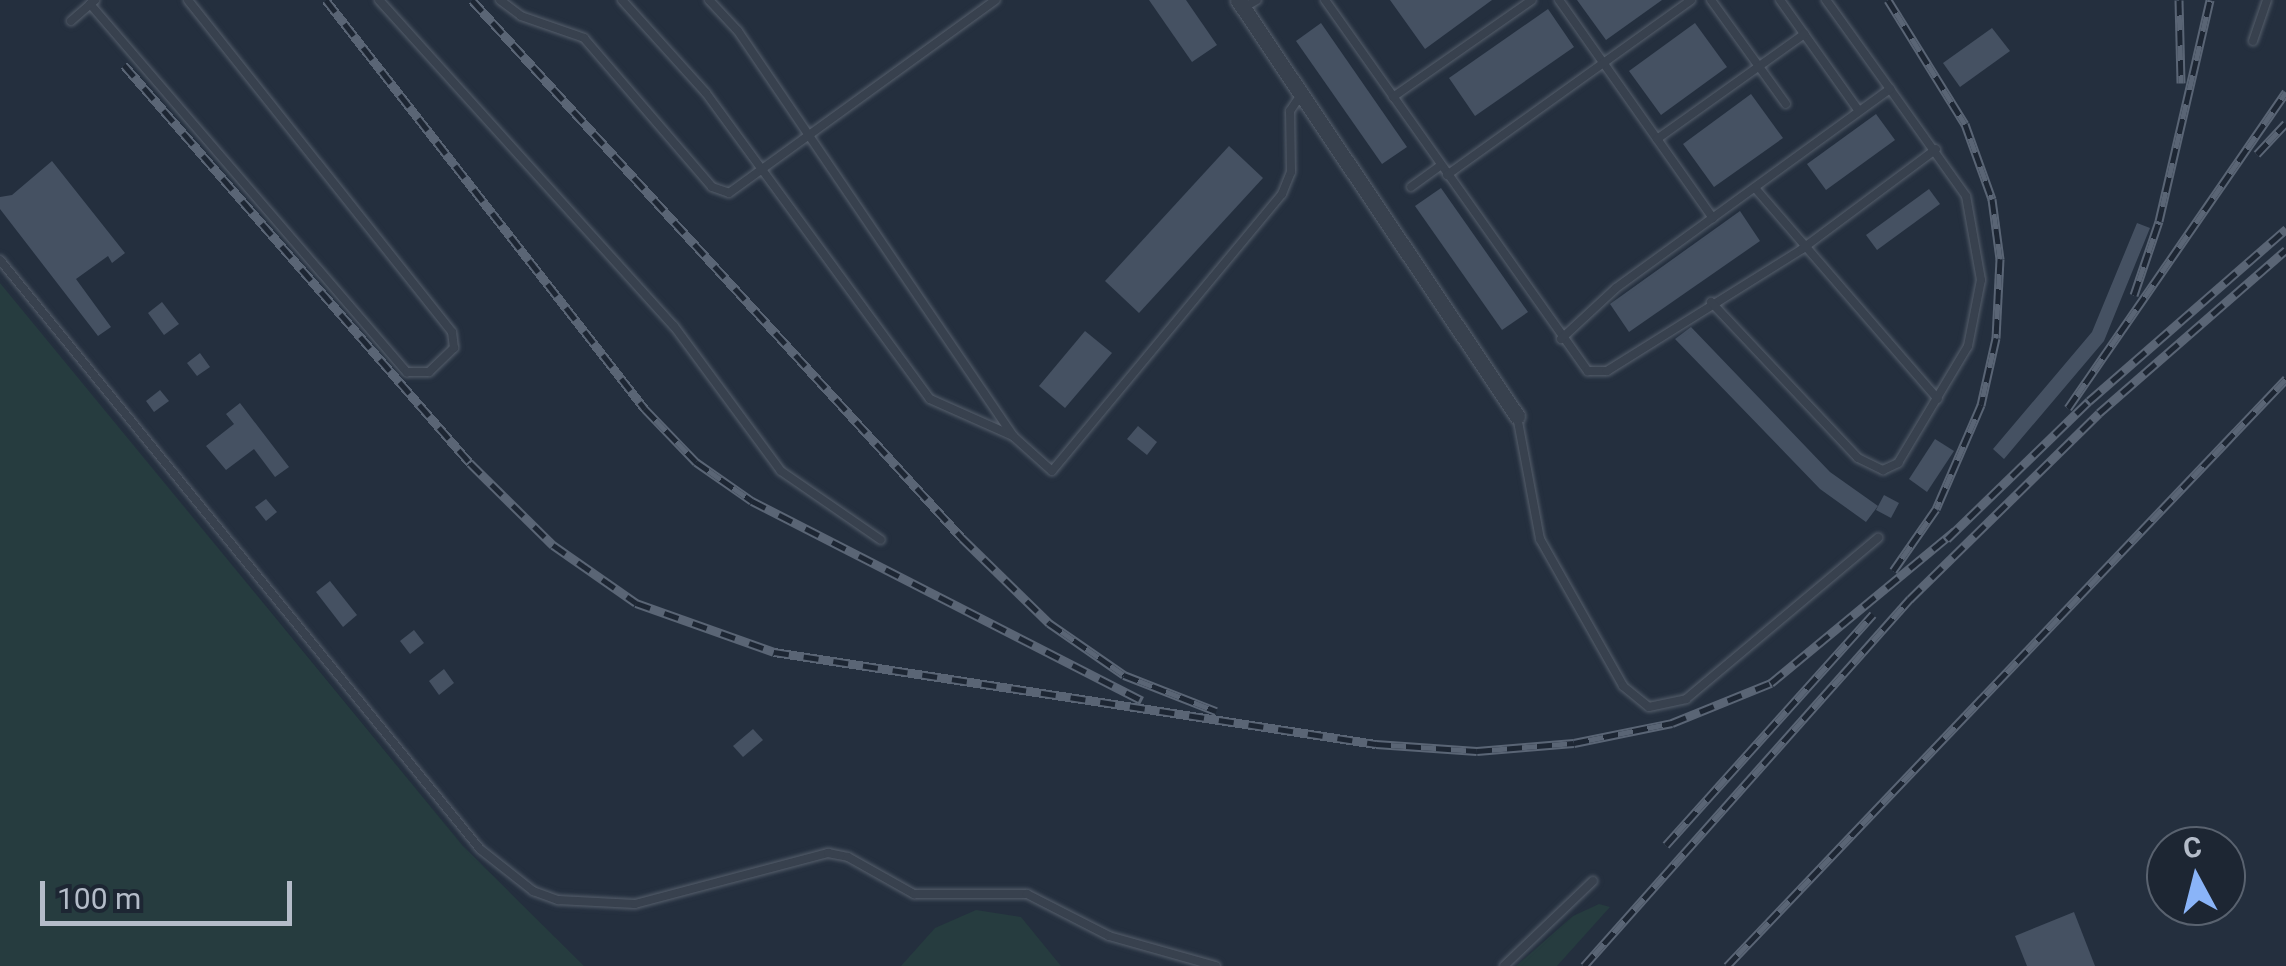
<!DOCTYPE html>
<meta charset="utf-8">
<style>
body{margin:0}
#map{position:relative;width:2286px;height:966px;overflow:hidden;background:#242f3e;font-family:Roboto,sans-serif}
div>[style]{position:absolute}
.green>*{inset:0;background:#263c3f}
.building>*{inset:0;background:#455162}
.roads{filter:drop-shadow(0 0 2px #565f6c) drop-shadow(0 0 2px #565f6c)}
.service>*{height:8px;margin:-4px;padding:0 4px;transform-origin:4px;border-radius:4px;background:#38414e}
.minor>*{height:15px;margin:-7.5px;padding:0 7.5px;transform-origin:7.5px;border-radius:7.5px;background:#38414e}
.rail>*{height:9px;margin-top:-4.5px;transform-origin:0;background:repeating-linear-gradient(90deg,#1d2633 0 15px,#5a6575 0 30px);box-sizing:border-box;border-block:2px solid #5a6575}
span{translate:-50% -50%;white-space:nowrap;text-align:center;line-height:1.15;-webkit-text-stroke:8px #1d2633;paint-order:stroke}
.north{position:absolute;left:2146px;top:826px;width:100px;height:100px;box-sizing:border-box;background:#1d2633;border:2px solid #59626f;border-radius:50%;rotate:353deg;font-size:28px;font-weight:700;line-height:40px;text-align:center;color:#b4bcc9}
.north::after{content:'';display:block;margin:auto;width:35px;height:45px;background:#8ab4f8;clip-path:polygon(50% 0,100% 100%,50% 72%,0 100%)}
.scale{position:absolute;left:40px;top:881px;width:252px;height:45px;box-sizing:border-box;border:5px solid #b4bcc9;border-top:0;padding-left:12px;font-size:30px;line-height:35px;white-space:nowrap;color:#b4bcc9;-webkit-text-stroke:8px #1d2633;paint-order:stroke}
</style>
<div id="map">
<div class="green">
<i style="clip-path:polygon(0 283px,463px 846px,584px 966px,0 966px)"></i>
<i style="clip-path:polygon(1599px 904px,1610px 907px,1557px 966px,1516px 966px,1573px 916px)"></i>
<i style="clip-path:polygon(976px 910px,1021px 917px,1061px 966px,901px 966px,935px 928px)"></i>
</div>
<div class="building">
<i style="clip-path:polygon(1149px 0,1186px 0,1217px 45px,1192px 62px)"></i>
<i style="clip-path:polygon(1390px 0,1492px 0,1425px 49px)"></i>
<i style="clip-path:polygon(1577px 0,1662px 0,1606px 40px)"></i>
<i style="clip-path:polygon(1548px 9px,1574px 47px,1475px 116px,1449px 78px)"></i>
<i style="clip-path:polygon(1321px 23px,1407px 147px,1382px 164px,1296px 41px)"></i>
<i style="clip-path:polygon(1695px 23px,1727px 67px,1661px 115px,1629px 71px)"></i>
<i style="clip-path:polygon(1992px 28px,2010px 51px,1960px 87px,1943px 63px)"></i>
<i style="clip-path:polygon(1751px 94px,1783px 138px,1714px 187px,1683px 144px)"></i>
<i style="clip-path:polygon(1876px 114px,1895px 140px,1826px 190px,1807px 164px)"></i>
<i style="clip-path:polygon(1229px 146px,1263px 178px,1139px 313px,1105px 281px)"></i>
<i style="clip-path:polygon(52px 161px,125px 253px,112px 263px,108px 256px,76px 279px,111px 327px,98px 336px,0 209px,0 197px,12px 195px)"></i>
<i style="clip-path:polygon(1441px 188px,1528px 312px,1502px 330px,1415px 206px)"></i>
<i style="clip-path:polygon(1929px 189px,1940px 204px,1877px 250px,1866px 235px)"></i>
<i style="clip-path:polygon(1740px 211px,1760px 241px,1629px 332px,1610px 304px)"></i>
<i style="clip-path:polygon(2137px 223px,2150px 228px,2104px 341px,2004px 459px,1993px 449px,2092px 332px)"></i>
<i style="clip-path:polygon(162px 302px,179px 324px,164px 335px,148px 313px)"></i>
<i style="clip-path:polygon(1691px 327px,1830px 472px,1878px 506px,1866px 522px,1820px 489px,1675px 339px)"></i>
<i style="clip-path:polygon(1085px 331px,1112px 353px,1065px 408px,1039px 386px)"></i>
<i style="clip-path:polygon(200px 353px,210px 367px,197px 376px,187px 363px)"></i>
<i style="clip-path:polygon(160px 390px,169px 401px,154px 412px,146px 401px)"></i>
<i style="clip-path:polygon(240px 403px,289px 467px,275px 477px,254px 449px,226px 470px,206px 446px,234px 424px,226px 414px)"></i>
<i style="clip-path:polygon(1138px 426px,1157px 442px,1147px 455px,1127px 439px)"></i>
<i style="clip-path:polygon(1935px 439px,1954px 451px,1927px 492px,1909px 479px)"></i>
<i style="clip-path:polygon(1884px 495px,1899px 503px,1891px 518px,1876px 510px)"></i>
<i style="clip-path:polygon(266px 499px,277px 512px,266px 521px,255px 507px)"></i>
<i style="clip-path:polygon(330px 581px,357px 615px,343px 627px,316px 592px)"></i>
<i style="clip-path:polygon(414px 630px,424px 643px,410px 654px,400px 641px)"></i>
<i style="clip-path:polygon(444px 669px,454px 683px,439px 695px,429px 681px)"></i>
<i style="clip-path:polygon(753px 729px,763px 740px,743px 757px,733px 746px)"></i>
<i style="clip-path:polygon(2074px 912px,2095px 966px,2027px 966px,2015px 936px)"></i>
</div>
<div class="roads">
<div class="service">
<i style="left:379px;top:0;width:440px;rotate:47.9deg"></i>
<i style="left:674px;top:326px;width:180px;rotate:53.6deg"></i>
<i style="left:781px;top:471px;width:121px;rotate:34.6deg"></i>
<i style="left:500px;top:0;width:26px;rotate:37deg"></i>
<i style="left:521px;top:16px;width:67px;rotate:19.2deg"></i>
<i style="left:584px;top:38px;width:196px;rotate:49.3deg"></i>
<i style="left:712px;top:187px;width:18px;rotate:19deg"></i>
<i style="left:729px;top:193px;width:329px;rotate:-35.9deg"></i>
<i style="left:622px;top:0;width:125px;rotate:47.9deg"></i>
<i style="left:706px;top:93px;width:379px;rotate:53.8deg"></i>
<i style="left:930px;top:399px;width:91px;rotate:24deg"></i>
<i style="left:1013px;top:436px;width:52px;rotate:41.9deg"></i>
<i style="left:1052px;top:471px;width:360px;rotate:-50.3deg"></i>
<i style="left:1282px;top:194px;width:24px;rotate:-68deg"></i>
<i style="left:1291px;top:172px;width:61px;rotate:-90.9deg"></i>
<i style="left:1290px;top:111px;width:18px;rotate:-56deg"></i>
<i style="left:709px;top:0;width:42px;rotate:46.9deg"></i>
<i style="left:738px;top:31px;width:489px;rotate:55.8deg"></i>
<i style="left:1325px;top:0;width:455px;rotate:54.7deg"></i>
<i style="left:1588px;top:371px;width:19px"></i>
<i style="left:1607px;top:371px;width:230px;rotate:-32deg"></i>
<i style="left:1802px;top:249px;width:167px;rotate:-36.7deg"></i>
<i style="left:1559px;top:0;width:267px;rotate:54.8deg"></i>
<i style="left:1711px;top:0;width:128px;rotate:54.2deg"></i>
<i style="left:1780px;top:0;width:136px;rotate:54.6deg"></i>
<i style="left:90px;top:4px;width:486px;rotate:49.3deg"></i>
<i style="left:407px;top:372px;width:22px"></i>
<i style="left:429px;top:372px;width:35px;rotate:-44deg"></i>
<i style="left:454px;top:348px;width:16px;rotate:-97deg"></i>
<i style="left:452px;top:332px;width:424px;rotate:-128.5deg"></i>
<i style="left:1243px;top:8px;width:16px;rotate:-30deg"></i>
<i style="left:71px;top:21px;width:32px;rotate:-41deg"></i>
<i style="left:2253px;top:41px;width:43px;rotate:-71.1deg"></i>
<i style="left:1393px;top:97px;width:169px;rotate:-34.9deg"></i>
<i style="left:1657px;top:139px;width:181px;rotate:-35.5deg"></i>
<i style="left:1447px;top:175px;width:300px;rotate:-35.6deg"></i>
<i style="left:1411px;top:187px;width:36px;rotate:-36deg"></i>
<i style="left:1755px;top:188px;width:279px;rotate:49.1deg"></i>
<i style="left:0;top:260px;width:760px;rotate:50.82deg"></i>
<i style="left:480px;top:849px;width:68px;rotate:38.4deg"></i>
<i style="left:533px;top:891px;width:27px;rotate:20deg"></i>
<i style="left:558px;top:900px;width:77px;rotate:3deg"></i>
<i style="left:635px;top:904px;width:200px;rotate:-14.8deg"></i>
<i style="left:828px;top:853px;width:20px;rotate:11deg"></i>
<i style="left:848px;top:857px;width:76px;rotate:29.3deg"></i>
<i style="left:914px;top:894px;width:113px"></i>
<i style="left:1027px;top:894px;width:92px;rotate:27.1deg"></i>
<i style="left:1109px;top:936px;width:111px;rotate:15.7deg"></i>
<i style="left:1711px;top:302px;width:214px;rotate:46.7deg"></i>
<i style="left:1858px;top:458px;width:28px;rotate:26deg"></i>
<i style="left:1883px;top:470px;width:17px;rotate:-25deg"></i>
<i style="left:1898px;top:463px;width:136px;rotate:-59.1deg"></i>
<i style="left:1968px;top:346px;width:67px;rotate:-78.9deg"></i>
<i style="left:1981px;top:280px;width:85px;rotate:-100.1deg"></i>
<i style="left:1966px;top:196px;width:131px;rotate:-125.4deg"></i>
<i style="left:1561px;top:339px;width:75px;rotate:-42.8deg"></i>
<i style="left:1616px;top:288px;width:339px;rotate:-36deg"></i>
<i style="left:1890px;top:89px;width:110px;rotate:-125.7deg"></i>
<i style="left:1517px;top:416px;width:125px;rotate:79.4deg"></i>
<i style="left:1540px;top:539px;width:169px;rotate:60.5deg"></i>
<i style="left:1623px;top:686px;width:33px;rotate:39deg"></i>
<i style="left:1649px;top:707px;width:38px;rotate:-12deg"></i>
<i style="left:1686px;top:699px;width:251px;rotate:-40deg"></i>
<i style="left:1504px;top:966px;width:123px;rotate:-43.7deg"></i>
</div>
<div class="minor">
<i style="left:1238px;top:0;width:501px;rotate:56.15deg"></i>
</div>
</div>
<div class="rail">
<i style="left:326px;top:0;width:519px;rotate:52.05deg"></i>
<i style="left:645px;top:409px;width:74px;rotate:46.1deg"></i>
<i style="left:696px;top:462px;width:68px;rotate:34.9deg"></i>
<i style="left:752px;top:501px;width:438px;rotate:27.1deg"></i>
<i style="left:472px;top:0;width:728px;rotate:47.67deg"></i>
<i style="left:962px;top:538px;width:122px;rotate:44.3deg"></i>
<i style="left:1049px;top:623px;width:91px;rotate:34.7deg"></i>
<i style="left:1124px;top:675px;width:99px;rotate:21.4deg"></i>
<i style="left:1888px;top:0;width:146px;rotate:58.2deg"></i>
<i style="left:1965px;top:124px;width:80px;rotate:70.2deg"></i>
<i style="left:1992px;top:199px;width:61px;rotate:82.4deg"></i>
<i style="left:2000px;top:259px;width:79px;rotate:92.9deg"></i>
<i style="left:1996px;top:338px;width:69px;rotate:102.6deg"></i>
<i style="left:1981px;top:405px;width:113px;rotate:113.4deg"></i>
<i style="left:1936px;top:509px;width:75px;rotate:124.7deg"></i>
<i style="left:2179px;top:0;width:83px;rotate:88.6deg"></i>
<i style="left:124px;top:65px;width:527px;rotate:49deg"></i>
<i style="left:470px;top:463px;width:117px;rotate:44.7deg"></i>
<i style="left:553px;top:545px;width:101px;rotate:34.9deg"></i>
<i style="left:636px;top:603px;width:146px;rotate:19.5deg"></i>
<i style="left:774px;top:652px;width:609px;rotate:8.69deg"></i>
<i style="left:1376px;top:744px;width:101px;rotate:4deg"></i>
<i style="left:1477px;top:751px;width:97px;rotate:-4.7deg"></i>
<i style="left:1574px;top:743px;width:100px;rotate:-11.5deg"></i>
<i style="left:1672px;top:723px;width:107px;rotate:-22deg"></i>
<i style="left:1771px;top:683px;width:239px;rotate:-39.6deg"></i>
<i style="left:2257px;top:154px;width:42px;rotate:-46.9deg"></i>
<i style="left:2134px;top:295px;width:78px;rotate:-71.3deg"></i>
<i style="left:2159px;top:221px;width:227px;rotate:-77deg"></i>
<i style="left:2068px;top:408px;width:384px;rotate:-55.4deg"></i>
<i style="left:1947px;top:539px;width:198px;rotate:-44.2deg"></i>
<i style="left:2089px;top:401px;width:262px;rotate:-41.1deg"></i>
<i style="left:1666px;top:845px;width:310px;rotate:-48.1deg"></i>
<i style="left:1584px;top:966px;width:491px;rotate:-48.4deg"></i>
<i style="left:1910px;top:599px;width:265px;rotate:-44.5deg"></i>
<i style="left:2099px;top:413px;width:248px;rotate:-41.1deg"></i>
<i style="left:1727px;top:966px;width:811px;rotate:-46.4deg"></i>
</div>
<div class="north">С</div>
<div class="scale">100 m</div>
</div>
